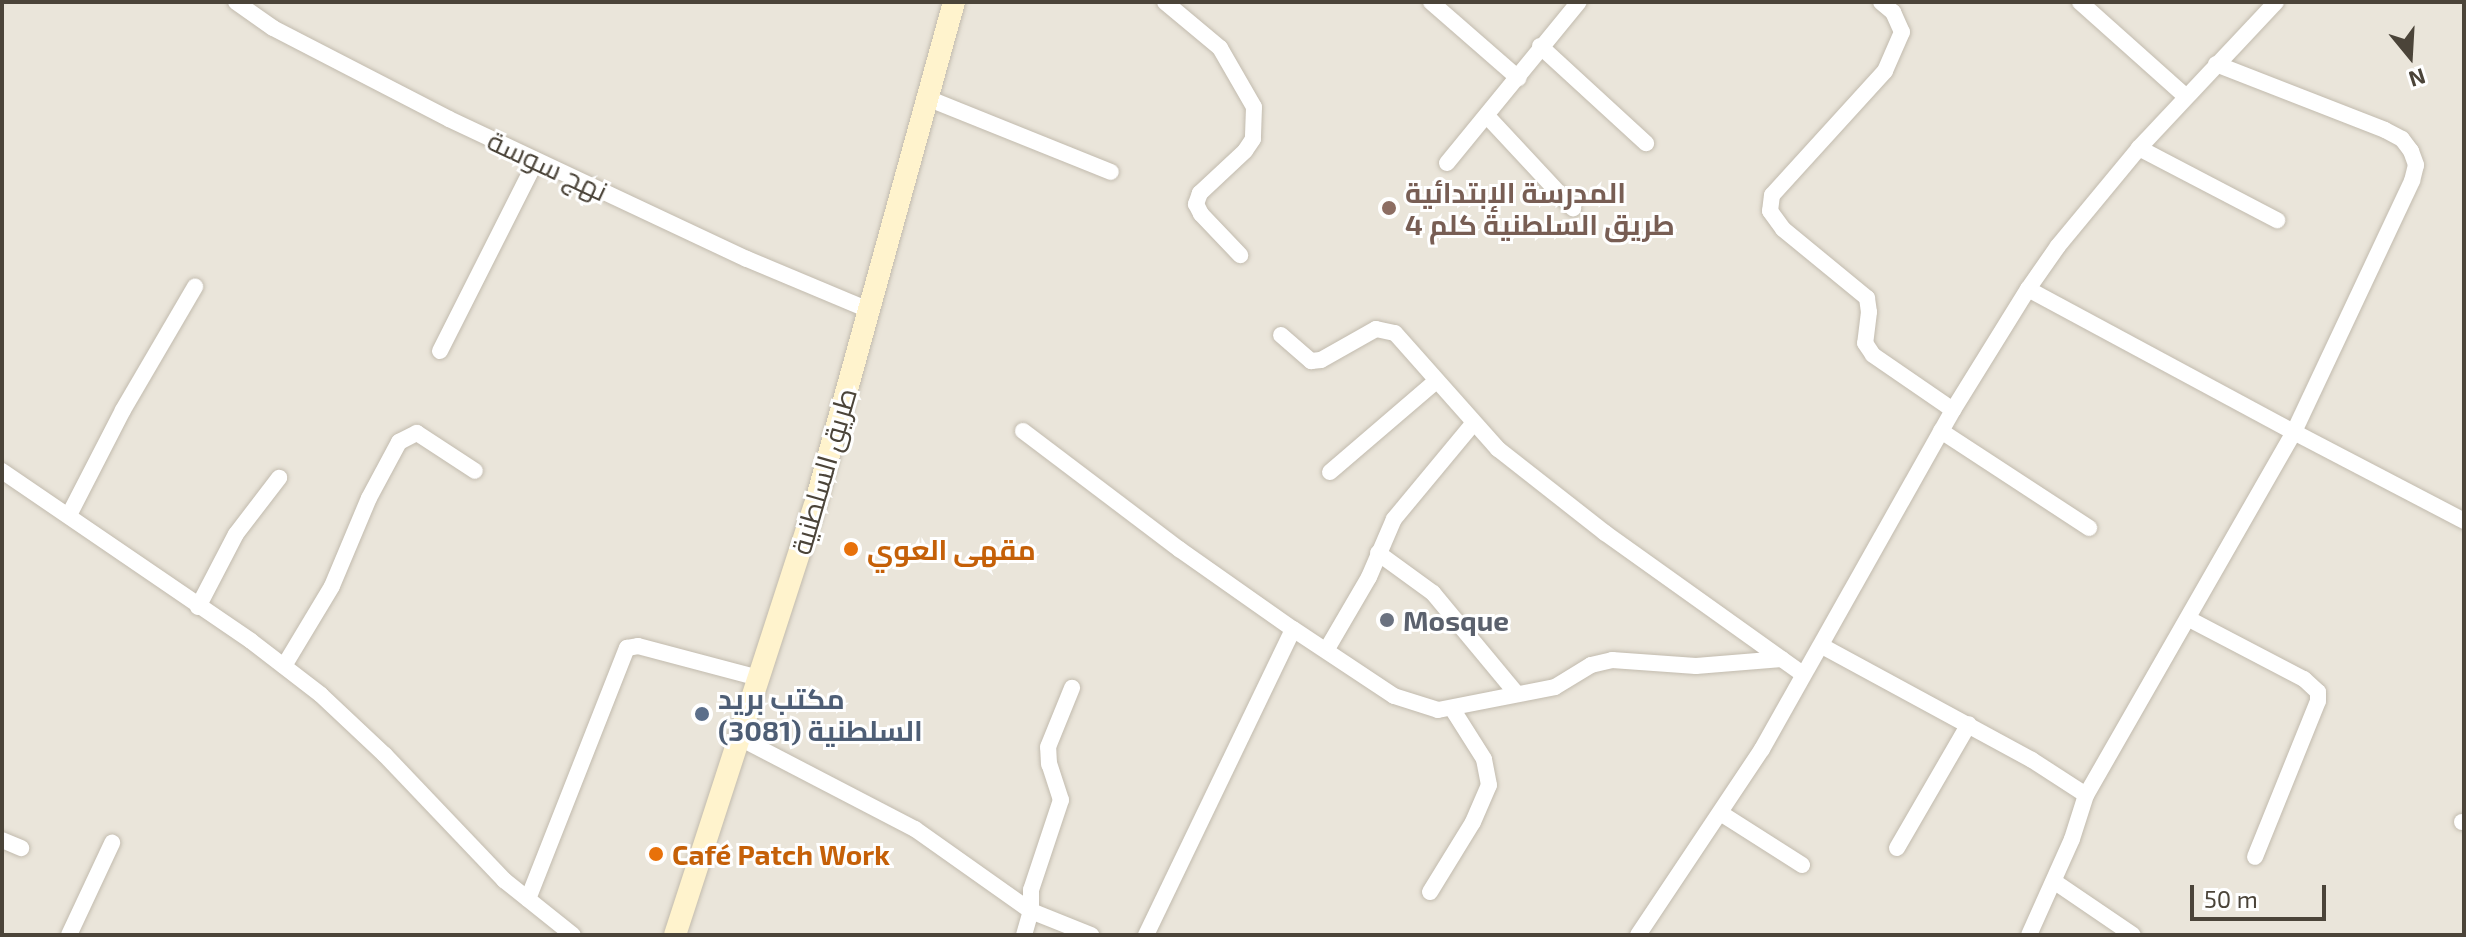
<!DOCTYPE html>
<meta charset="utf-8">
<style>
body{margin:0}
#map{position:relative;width:2466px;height:937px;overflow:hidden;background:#f6f3ec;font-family:"Exo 2",Cairo,sans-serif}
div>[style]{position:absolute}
.residential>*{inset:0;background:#eae5da}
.roads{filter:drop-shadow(0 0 2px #c2bbae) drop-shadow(0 0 2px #c2bbae)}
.street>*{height:16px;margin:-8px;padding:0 8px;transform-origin:8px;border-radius:8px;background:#fff}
.secondary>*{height:22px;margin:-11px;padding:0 11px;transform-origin:11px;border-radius:11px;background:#fff3cd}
.dots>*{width:22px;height:22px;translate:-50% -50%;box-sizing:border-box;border:4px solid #fff;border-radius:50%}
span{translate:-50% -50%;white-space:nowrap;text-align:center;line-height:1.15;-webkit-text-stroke:6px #fff;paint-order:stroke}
.street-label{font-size:28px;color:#4b4439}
.education-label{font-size:28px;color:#785e54;font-weight:700}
.left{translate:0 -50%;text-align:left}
.food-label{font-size:28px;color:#c56008;font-weight:700}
.worship-label{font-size:28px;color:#5b616d;font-weight:700}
.service-label{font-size:28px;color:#4e5e75;font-weight:700}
.frame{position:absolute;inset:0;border:4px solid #4b4439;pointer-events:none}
.north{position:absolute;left:2370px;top:16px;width:80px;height:80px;-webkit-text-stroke:6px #fff;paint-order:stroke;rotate:162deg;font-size:22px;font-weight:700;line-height:32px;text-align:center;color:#4b4439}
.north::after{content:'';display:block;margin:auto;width:28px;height:36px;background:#4b4439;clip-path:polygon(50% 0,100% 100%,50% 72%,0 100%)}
.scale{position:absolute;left:2190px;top:885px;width:136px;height:36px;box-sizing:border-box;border:4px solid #4b4439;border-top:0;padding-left:10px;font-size:24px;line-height:28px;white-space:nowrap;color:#4b4439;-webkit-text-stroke:6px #fff;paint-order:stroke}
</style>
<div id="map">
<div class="residential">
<i style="clip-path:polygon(2px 2px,2464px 2px,2464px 935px,2px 935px)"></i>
</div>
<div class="roads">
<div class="street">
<i style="left:236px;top:2px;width:45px;rotate:35.1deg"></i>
<i style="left:273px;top:28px;width:198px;rotate:27.3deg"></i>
<i style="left:449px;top:119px;width:329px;rotate:25.2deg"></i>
<i style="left:747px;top:259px;width:132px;rotate:22.7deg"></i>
<i style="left:1165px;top:2px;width:72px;rotate:39.9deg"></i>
<i style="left:1220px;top:48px;width:68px;rotate:60deg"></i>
<i style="left:1254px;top:107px;width:32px;rotate:92deg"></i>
<i style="left:1253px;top:139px;width:14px;rotate:124deg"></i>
<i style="left:1245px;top:151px;width:62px;rotate:137deg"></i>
<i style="left:1200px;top:193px;width:12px;rotate:110deg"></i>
<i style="left:1196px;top:204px;width:11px;rotate:63deg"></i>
<i style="left:1201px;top:214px;width:57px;rotate:46.4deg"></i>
<i style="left:1431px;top:2px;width:116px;rotate:41.1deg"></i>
<i style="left:1881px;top:2px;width:16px;rotate:40deg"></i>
<i style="left:1893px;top:12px;width:22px;rotate:66deg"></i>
<i style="left:1902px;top:32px;width:43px;rotate:113.6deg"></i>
<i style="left:1885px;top:71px;width:168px;rotate:132.3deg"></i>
<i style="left:1772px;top:195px;width:16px;rotate:97deg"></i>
<i style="left:1770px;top:211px;width:22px;rotate:54deg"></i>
<i style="left:1783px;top:229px;width:109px;rotate:39.4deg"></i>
<i style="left:1867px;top:298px;width:14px;rotate:82deg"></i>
<i style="left:1869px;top:312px;width:31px;rotate:97deg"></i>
<i style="left:1865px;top:343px;width:14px;rotate:56deg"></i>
<i style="left:1873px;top:355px;width:97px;rotate:34.5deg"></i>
<i style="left:2080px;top:2px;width:141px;rotate:41.8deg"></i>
<i style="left:1540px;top:46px;width:144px;rotate:42.5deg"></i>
<i style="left:2216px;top:64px;width:181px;rotate:21.3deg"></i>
<i style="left:2385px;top:130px;width:19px;rotate:28deg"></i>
<i style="left:2402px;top:139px;width:15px;rotate:53deg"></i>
<i style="left:2411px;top:151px;width:15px;rotate:70deg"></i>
<i style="left:2416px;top:165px;width:16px;rotate:104deg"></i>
<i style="left:2412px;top:181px;width:277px;rotate:115.2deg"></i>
<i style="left:2294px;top:432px;width:192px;rotate:27.6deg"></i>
<i style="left:927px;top:98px;width:198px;rotate:21.9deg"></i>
<i style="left:1488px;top:117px;width:125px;rotate:47deg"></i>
<i style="left:2139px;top:148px;width:156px;rotate:27.6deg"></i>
<i style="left:1447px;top:163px;width:208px;rotate:-50.7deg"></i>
<i style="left:2028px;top:289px;width:302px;rotate:28.3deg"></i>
<i style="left:2294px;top:432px;width:418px;rotate:119.8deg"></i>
<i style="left:2086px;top:795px;width:46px;rotate:107.7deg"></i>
<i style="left:2072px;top:839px;width:105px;rotate:114.1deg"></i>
<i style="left:1281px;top:335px;width:40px;rotate:41deg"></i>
<i style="left:1311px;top:361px;width:10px;rotate:-6deg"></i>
<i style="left:1321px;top:360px;width:63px;rotate:-29.4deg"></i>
<i style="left:1376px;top:329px;width:19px;rotate:12deg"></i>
<i style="left:1395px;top:333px;width:155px;rotate:48.4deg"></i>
<i style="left:1498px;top:449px;width:136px;rotate:38.1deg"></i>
<i style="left:1605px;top:533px;width:243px;rotate:35.5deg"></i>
<i style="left:440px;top:351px;width:213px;rotate:-63.2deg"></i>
<i style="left:1023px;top:431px;width:196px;rotate:37.1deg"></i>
<i style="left:1179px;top:549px;width:139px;rotate:35.1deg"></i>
<i style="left:1941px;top:431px;width:177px;rotate:33.2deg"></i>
<i style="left:2px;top:471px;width:301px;rotate:34.3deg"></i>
<i style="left:251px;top:641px;width:88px;rotate:37.6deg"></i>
<i style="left:321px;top:695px;width:88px;rotate:43.2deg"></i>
<i style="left:385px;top:755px;width:173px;rotate:46.4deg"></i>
<i style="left:504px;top:880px;width:88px;rotate:38.6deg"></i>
<i style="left:1330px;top:472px;width:140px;rotate:-40.6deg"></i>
<i style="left:69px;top:515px;width:118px;rotate:-62.8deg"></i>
<i style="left:123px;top:410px;width:143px;rotate:-59.7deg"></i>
<i style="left:1378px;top:553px;width:68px;rotate:36deg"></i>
<i style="left:1433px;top:593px;width:130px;rotate:50.3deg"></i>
<i style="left:198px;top:607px;width:82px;rotate:-62.5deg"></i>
<i style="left:236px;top:534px;width:71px;rotate:-52.5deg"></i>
<i style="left:2189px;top:619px;width:130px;rotate:27.6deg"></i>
<i style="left:2304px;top:679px;width:19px;rotate:43deg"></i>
<i style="left:2318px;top:692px;width:9px;rotate:90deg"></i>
<i style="left:2318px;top:701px;width:168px;rotate:112deg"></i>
<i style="left:1822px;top:646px;width:239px;rotate:28.5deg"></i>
<i style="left:2032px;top:760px;width:64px;rotate:32.9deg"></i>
<i style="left:1327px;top:649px;width:83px;rotate:-59.7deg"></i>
<i style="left:1369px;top:577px;width:63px;rotate:-66.7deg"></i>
<i style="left:1394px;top:519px;width:124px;rotate:-50.3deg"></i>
<i style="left:284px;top:666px;width:93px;rotate:-59deg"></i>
<i style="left:332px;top:586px;width:95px;rotate:-67.2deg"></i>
<i style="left:369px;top:498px;width:64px;rotate:-61.8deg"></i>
<i style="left:399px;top:442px;width:20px;rotate:-27deg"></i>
<i style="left:417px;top:433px;width:69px;rotate:33.2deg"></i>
<i style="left:740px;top:738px;width:197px;rotate:27.5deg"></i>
<i style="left:915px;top:829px;width:142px;rotate:35.3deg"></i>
<i style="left:1722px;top:814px;width:95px;rotate:32.5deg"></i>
<i style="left:2462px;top:822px;width:2px"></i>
<i style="left:2px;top:840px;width:21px;rotate:23deg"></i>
<i style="left:1897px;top:848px;width:143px;rotate:-59.9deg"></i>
<i style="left:2055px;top:882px;width:94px;rotate:34.2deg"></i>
<i style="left:1430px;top:892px;width:82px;rotate:-58.4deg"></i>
<i style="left:1473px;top:822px;width:40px;rotate:-66.6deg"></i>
<i style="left:1489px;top:785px;width:26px;rotate:-101deg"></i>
<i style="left:1484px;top:759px;width:58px;rotate:-122.3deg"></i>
<i style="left:528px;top:899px;width:270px;rotate:-68.5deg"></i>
<i style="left:627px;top:648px;width:11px;rotate:-10deg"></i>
<i style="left:638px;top:646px;width:125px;rotate:14.8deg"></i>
<i style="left:1031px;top:911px;width:21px;rotate:-90deg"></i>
<i style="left:1031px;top:890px;width:95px;rotate:-71.6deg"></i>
<i style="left:1061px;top:800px;width:38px;rotate:-108deg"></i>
<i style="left:1049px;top:764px;width:17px;rotate:-93deg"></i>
<i style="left:1048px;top:747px;width:64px;rotate:-67.9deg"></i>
<i style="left:69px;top:935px;width:102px;rotate:-64.9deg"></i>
<i style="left:1024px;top:935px;width:25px;rotate:-74deg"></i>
<i style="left:1031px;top:911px;width:65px;rotate:21.8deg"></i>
<i style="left:1146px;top:935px;width:339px;rotate:-64.3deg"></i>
<i style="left:1293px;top:629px;width:121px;rotate:33.6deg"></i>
<i style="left:1394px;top:696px;width:46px;rotate:17.7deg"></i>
<i style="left:1438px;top:710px;width:119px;rotate:-11.1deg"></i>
<i style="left:1555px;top:687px;width:42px;rotate:-31.4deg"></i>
<i style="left:1591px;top:665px;width:22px;rotate:-13deg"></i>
<i style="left:1612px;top:660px;width:84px;rotate:4.1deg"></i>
<i style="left:1696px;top:666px;width:86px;rotate:-4.7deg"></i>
<i style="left:1638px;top:935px;width:224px;rotate:-56.3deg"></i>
<i style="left:1762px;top:749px;width:389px;rotate:-60.6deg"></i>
<i style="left:1953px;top:410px;width:142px;rotate:-58.2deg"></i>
<i style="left:2028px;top:289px;width:52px;rotate:-55.1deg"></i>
<i style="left:2058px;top:246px;width:127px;rotate:-50.4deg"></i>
<i style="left:2139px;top:148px;width:200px;rotate:-46.8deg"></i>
</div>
<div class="secondary">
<i style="left:675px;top:935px;width:452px;rotate:-72deg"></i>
<i style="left:815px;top:505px;width:522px;rotate:-74.55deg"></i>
</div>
</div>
<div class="dots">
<i style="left:1389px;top:208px;background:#8d6e63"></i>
<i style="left:851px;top:549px;background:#e8710a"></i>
<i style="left:1387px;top:620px;background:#6b7280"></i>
<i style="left:702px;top:714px;background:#5c6f8a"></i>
<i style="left:656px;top:854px;background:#e8710a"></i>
</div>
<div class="street-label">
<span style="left:548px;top:165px;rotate:25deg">نهج سوسة</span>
<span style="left:823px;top:471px;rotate:-74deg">طريق السلطنية</span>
</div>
<div class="education-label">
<span class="left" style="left:1405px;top:208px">المدرسة الإبتدائية<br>طريق السلطنية كلم 4</span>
</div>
<div class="food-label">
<span class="left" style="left:867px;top:549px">مقهى العوي</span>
<span class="left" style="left:672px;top:854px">Café Patch Work</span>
</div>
<div class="worship-label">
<span class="left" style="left:1403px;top:620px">Mosque</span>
</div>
<div class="service-label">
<span class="left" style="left:718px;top:714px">مكتب بريد<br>السلطنية (3081)</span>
</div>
<div class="frame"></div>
<div class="north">N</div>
<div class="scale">50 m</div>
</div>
